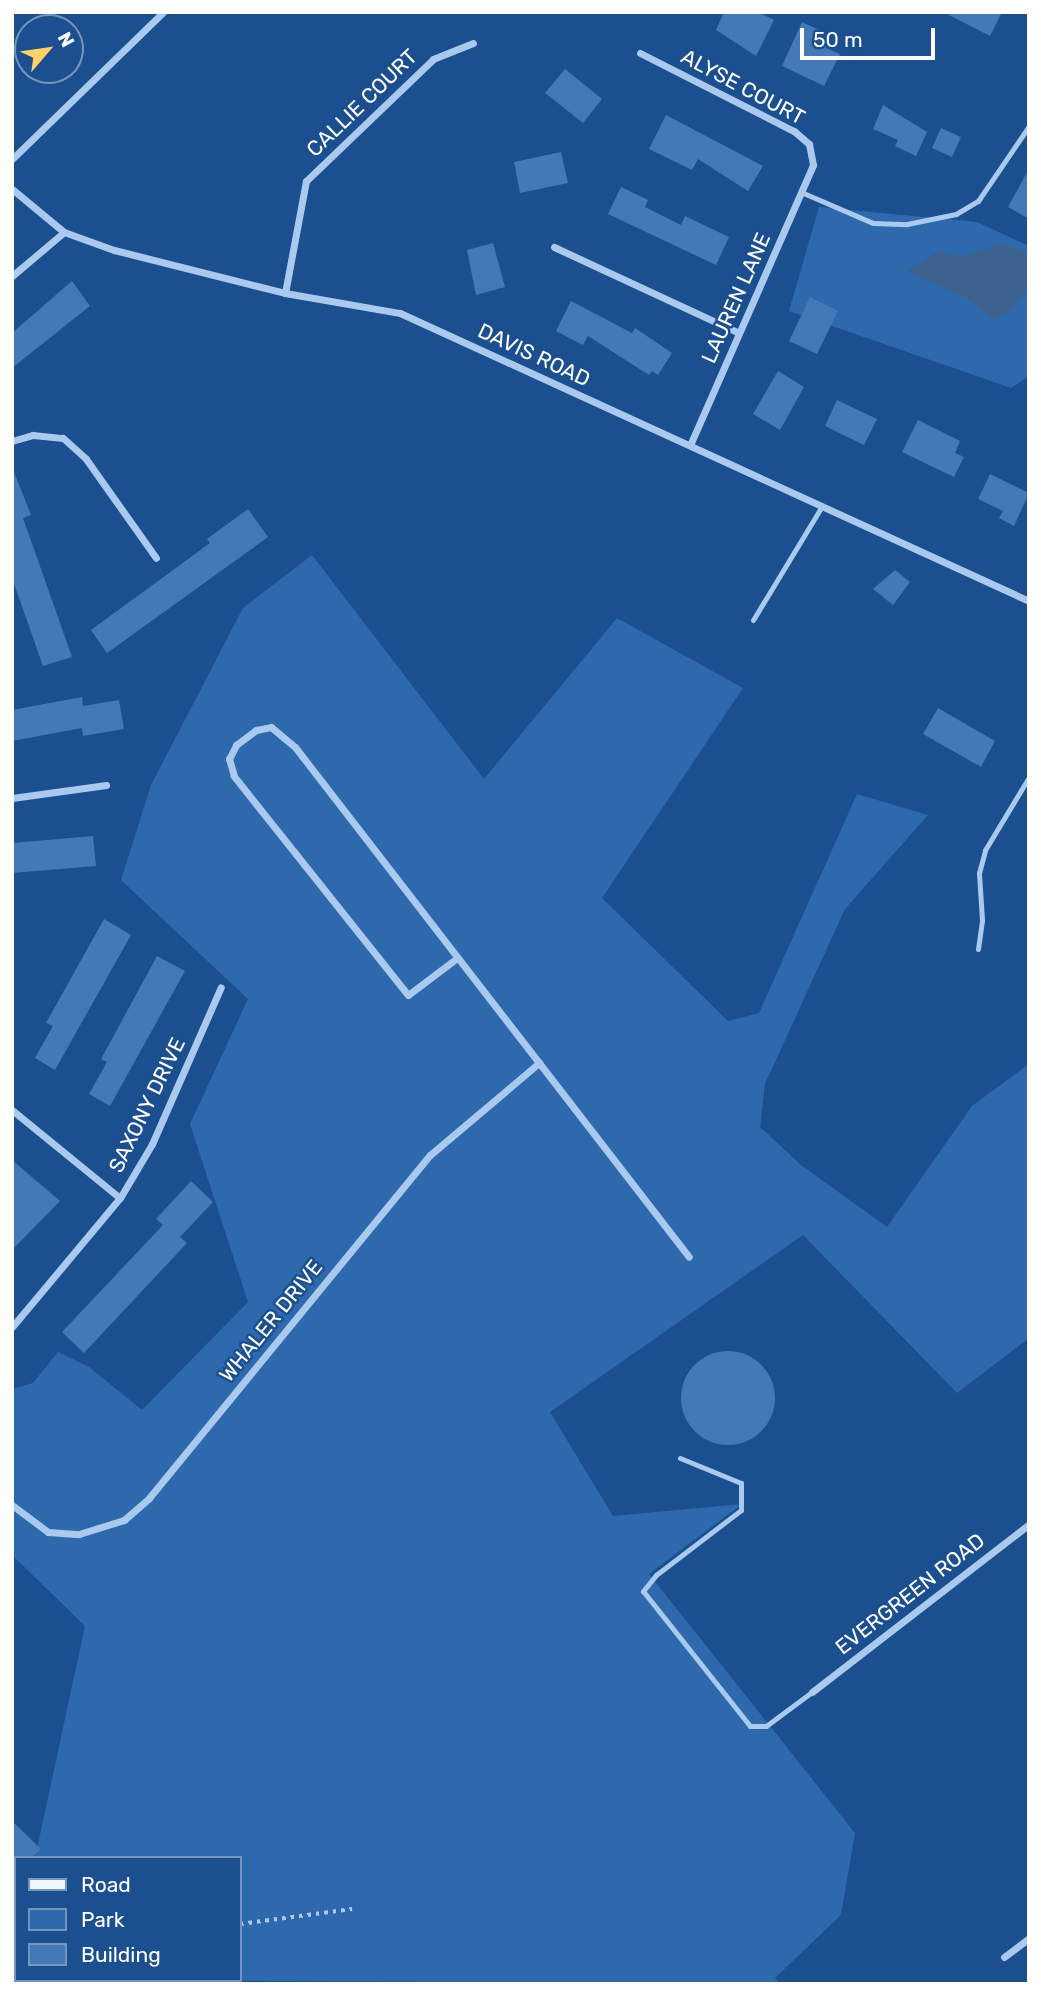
<!DOCTYPE html>
<style>
body{margin:0}
#map{position:relative;width:1041px;height:1996px;overflow:hidden;background:#1b4f8f;font-family:Rubik,sans-serif}
div>[style]{position:absolute}
.green>*{inset:0;background:#2e69ad}
.water>*{inset:0;background:#3c6290}
.building>*{inset:0;background:#4478b7}
.round{border-radius:50%}
.path>*{height:3.5px;margin-top:-1.75px;transform-origin:0;background:repeating-linear-gradient(90deg,#a9c9ee 0 3.5px,transparent 0 8.5px)}
.service>*{height:5px;margin:-2.5px;padding:0 2.5px;transform-origin:2.5px;border-radius:2.5px;background:#a9c9ee}
.minor>*{height:7px;margin:-3.5px;padding:0 3.5px;transform-origin:3.5px;border-radius:3.5px;background:#a9c9ee}
.primary>*{height:18px;margin:-9px;padding:0 9px;transform-origin:9px;border-radius:9px;background:#f0f6ff}
span{translate:-50% -50%;white-space:nowrap;text-align:center;line-height:1.15;-webkit-text-stroke:5px #1b4f8f;paint-order:stroke}
.street-label{font-size:21px;color:#fff}
.frame{position:absolute;inset:0;border:14px solid #fff;pointer-events:none}
.legend{position:absolute;left:14px;top:1856px;width:228px;height:126px;box-sizing:border-box;background:#1b4f8f;border:2px solid #7695bc;margin:0;padding:9px 12px;list-style:none;font-size:21px;color:#fff}
.legend li{display:flex;align-items:center;gap:14px;height:35px}
.legend b{width:35px;border:2px solid #7695bc}
.north{position:absolute;left:14px;top:14px;width:70px;height:70px;box-sizing:border-box;background:#1b4f8f;border:2px solid #7695bc;border-radius:50%;rotate:61deg;font-size:19px;font-weight:700;line-height:28px;text-align:center;color:#fff}
.north::after{content:'';display:block;margin:auto;width:24px;height:32px;background:#ffd166;clip-path:polygon(50% 0,100% 100%,50% 72%,0 100%)}
.scale{position:absolute;left:800px;top:28px;width:135px;height:32px;box-sizing:border-box;border:4px solid #fff;border-top:0;padding-left:9px;font-size:21px;line-height:24px;white-space:nowrap;color:#fff;-webkit-text-stroke:5px #1b4f8f;paint-order:stroke}
</style>
<div id="map">
<div class="green">
<i style="clip-path:polygon(819px 207px,977px 222px,1029px 246px,1029px 376px,1011px 388px,789px 311px)"></i>
<i style="clip-path:polygon(312px 555px,484px 779px,617px 618px,743px 688px,602px 898px,728px 1021px,759px 1013px,857px 794px,928px 815px,845px 909px,765px 1084px,760px 1127px,801px 1165px,887px 1227px,972px 1106px,1029px 1064px,1029px 1338px,957px 1393px,803px 1235px,550px 1412px,613px 1516px,742px 1504px,649px 1574px,855px 1833px,841px 1915px,775px 1978px,781px 1984px,61px 1980px,240px 1980px,240px 1858px,35px 1858px,85px 1626px,12px 1555px,12px 1389px,33px 1383px,58px 1352px,89px 1367px,142px 1410px,248px 1302px,190px 1124px,248px 999px,121px 880px,151px 785px,243px 608px)"></i>
</div>
<div class="water">
<i style="clip-path:polygon(1004px 243px,1029px 255px,1029px 286px,1011px 311px,1000px 317px,992px 319px,967px 299px,906px 271px,939px 251px,960px 257px)"></i>
</div>
<div class="building">
<i style="clip-path:polygon(724px 12px,758px 12px,774px 20px,756px 56px,716px 30px)"></i>
<i style="clip-path:polygon(943px 12px,1002px 12px,990px 36px)"></i>
<i style="clip-path:polygon(802px 22px,832px 36px,826px 48px,840px 54px,824px 86px,782px 66px)"></i>
<i style="clip-path:polygon(565px 69px,602px 99px,583px 123px,545px 93px)"></i>
<i style="clip-path:polygon(883px 105px,927px 132px,916px 156px,895px 146px,898px 140px,873px 129px)"></i>
<i style="clip-path:polygon(666px 115px,763px 166px,748px 191px,698px 159px,692px 170px,649px 149px)"></i>
<i style="clip-path:polygon(941px 128px,961px 137px,952px 157px,932px 148px)"></i>
<i style="clip-path:polygon(561px 152px,568px 183px,520px 193px,514px 162px)"></i>
<i style="clip-path:polygon(1029px 169px,1029px 219px,1008px 207px)"></i>
<i style="clip-path:polygon(621px 187px,648px 200px,645px 207px,681px 225px,685px 216px,729px 237px,716px 265px,608px 214px)"></i>
<i style="clip-path:polygon(493px 243px,505px 287px,476px 295px,467px 250px)"></i>
<i style="clip-path:polygon(72px 281px,90px 306px,12px 368px,12px 333px)"></i>
<i style="clip-path:polygon(810px 297px,838px 311px,817px 354px,789px 341px)"></i>
<i style="clip-path:polygon(571px 301px,632px 333px,635px 328px,672px 353px,658px 375px,652px 371px,649px 375px,588px 336px,583px 345px,556px 331px)"></i>
<i style="clip-path:polygon(778px 371px,804px 387px,780px 430px,753px 414px)"></i>
<i style="clip-path:polygon(837px 400px,877px 419px,864px 445px,825px 426px)"></i>
<i style="clip-path:polygon(918px 420px,960px 441px,955px 453px,964px 457px,954px 477px,902px 452px)"></i>
<i style="clip-path:polygon(12px 467px,31px 515px,23px 518px,72px 657px,43px 666px,12px 578px)"></i>
<i style="clip-path:polygon(990px 474px,1029px 493px,1014px 526px,999px 518px,1003px 511px,978px 499px)"></i>
<i style="clip-path:polygon(248px 509px,268px 537px,107px 653px,91px 630px,210px 543px,207px 539px)"></i>
<i style="clip-path:polygon(895px 570px,910px 582px,893px 605px,873px 589px)"></i>
<i style="clip-path:polygon(82px 697px,83px 706px,119px 700px,124px 729px,83px 736px,82px 728px,12px 741px,12px 710px)"></i>
<i style="clip-path:polygon(938px 708px,995px 741px,981px 767px,923px 734px)"></i>
<i style="clip-path:polygon(93px 836px,96px 866px,12px 873px,12px 843px)"></i>
<i style="clip-path:polygon(104px 919px,131px 935px,55px 1070px,35px 1058px,53px 1026px,46px 1023px)"></i>
<i style="clip-path:polygon(157px 956px,185px 971px,110px 1106px,89px 1094px,107px 1062px,101px 1059px)"></i>
<i style="clip-path:polygon(12px 1160px,60px 1201px,12px 1250px)"></i>
<i style="clip-path:polygon(191px 1181px,213px 1202px,180px 1237px,187px 1243px,84px 1353px,62px 1332px,163px 1225px,156px 1219px)"></i>
<i class="round" style="left:681px;top:1351px;width:94px;height:94px"></i>
<i style="clip-path:polygon(12px 1821px,41px 1849px,32px 1858px,12px 1858px)"></i>
</div>
<div class="path">
<i style="left:240px;top:1924px;width:113px;rotate:-7.6deg"></i>
<i style="left:91px;top:1984px;width:6px;rotate:-39deg"></i>
</div>
<div class="service">
<i style="left:801px;top:192px;width:78px;rotate:23.3deg"></i>
<i style="left:873px;top:223px;width:34px;rotate:2deg"></i>
<i style="left:907px;top:224px;width:50px;rotate:-11.5deg"></i>
<i style="left:956px;top:214px;width:26px;rotate:-31deg"></i>
<i style="left:978px;top:201px;width:91px;rotate:-55.8deg"></i>
<i style="left:753px;top:620px;width:133px;rotate:-58.8deg"></i>
<i style="left:978px;top:949px;width:29px;rotate:-82deg"></i>
<i style="left:982px;top:920px;width:47px;rotate:-93.7deg"></i>
<i style="left:979px;top:873px;width:24px;rotate:-75deg"></i>
<i style="left:985px;top:850px;width:85px;rotate:-58.9deg"></i>
<i style="left:680px;top:1458px;width:66px;rotate:22.3deg"></i>
<i style="left:741px;top:1483px;width:27px;rotate:90deg"></i>
<i style="left:741px;top:1510px;width:107px;rotate:142.6deg"></i>
<i style="left:656px;top:1575px;width:21px;rotate:129deg"></i>
<i style="left:643px;top:1591px;width:172px;rotate:51.6deg"></i>
<i style="left:750px;top:1726px;width:16px"></i>
<i style="left:766px;top:1726px;width:57px;rotate:-36.5deg"></i>
</div>
<div class="minor">
<i style="left:640px;top:53px;width:173px;rotate:26.9deg"></i>
<i style="left:794px;top:131px;width:20px;rotate:41deg"></i>
<i style="left:809px;top:144px;width:21px;rotate:79deg"></i>
<i style="left:813px;top:165px;width:306px;rotate:113.7deg"></i>
<i style="left:12px;top:159px;width:211px;rotate:-44.2deg"></i>
<i style="left:12px;top:189px;width:67px;rotate:39.6deg"></i>
<i style="left:64px;top:232px;width:53px;rotate:19.8deg"></i>
<i style="left:114px;top:250px;width:176px;rotate:14.1deg"></i>
<i style="left:285px;top:293px;width:117px;rotate:9.9deg"></i>
<i style="left:400px;top:313px;width:692px;rotate:24.6deg"></i>
<i style="left:554px;top:247px;width:204px;rotate:24.9deg"></i>
<i style="left:12px;top:276px;width:68px;rotate:-40.2deg"></i>
<i style="left:285px;top:293px;width:114px;rotate:-79.4deg"></i>
<i style="left:306px;top:181px;width:176px;rotate:-43.8deg"></i>
<i style="left:433px;top:59px;width:43px;rotate:-21.8deg"></i>
<i style="left:12px;top:441px;width:22px;rotate:-16deg"></i>
<i style="left:33px;top:435px;width:30px;rotate:6deg"></i>
<i style="left:63px;top:438px;width:31px;rotate:42deg"></i>
<i style="left:86px;top:459px;width:121px;rotate:54.7deg"></i>
<i style="left:12px;top:798px;width:95px;rotate:-7.9deg"></i>
<i style="left:457px;top:958px;width:61px;rotate:142.9deg"></i>
<i style="left:408px;top:995px;width:280px;rotate:-128.5deg"></i>
<i style="left:234px;top:776px;width:18px;rotate:-106deg"></i>
<i style="left:229px;top:759px;width:16px;rotate:-63deg"></i>
<i style="left:236px;top:745px;width:25px;rotate:-37deg"></i>
<i style="left:256px;top:730px;width:15px;rotate:-11deg"></i>
<i style="left:271px;top:727px;width:31px;rotate:40deg"></i>
<i style="left:295px;top:747px;width:644px;rotate:52.31deg"></i>
<i style="left:12px;top:1110px;width:139px;rotate:39.2deg"></i>
<i style="left:12px;top:1327px;width:168px;rotate:-50.1deg"></i>
<i style="left:120px;top:1198px;width:63px;rotate:-59.3deg"></i>
<i style="left:152px;top:1144px;width:171px;rotate:-66.3deg"></i>
<i style="left:12px;top:1505px;width:45px;rotate:36.9deg"></i>
<i style="left:48px;top:1532px;width:31px;rotate:4deg"></i>
<i style="left:79px;top:1534px;width:47px;rotate:-17.3deg"></i>
<i style="left:124px;top:1520px;width:33px;rotate:-41deg"></i>
<i style="left:149px;top:1498px;width:443px;rotate:-50.7deg"></i>
<i style="left:430px;top:1155px;width:143px;rotate:-40.2deg"></i>
<i style="left:812px;top:1692px;width:274px;rotate:-37.7deg"></i>
<i style="left:1004px;top:1957px;width:31px;rotate:-37deg"></i>
</div>
<div class="primary">
<i style="left:12px;top:1981px;width:4px;rotate:45deg"></i>
</div>
<div class="street-label">
<span style="left:743px;top:87px;rotate:28deg">ALYSE COURT</span>
<span style="left:362px;top:103px;rotate:-44deg">CALLIE COURT</span>
<span style="left:736px;top:298px;rotate:-66deg">LAUREN LANE</span>
<span style="left:534px;top:355px;rotate:25deg">DAVIS ROAD</span>
<span style="left:147px;top:1105px;rotate:-64deg">SAXONY DRIVE</span>
<span style="left:271px;top:1321px;rotate:-51deg">WHALER DRIVE</span>
<span style="left:910px;top:1594px;rotate:-38deg">EVERGREEN ROAD</span>
</div>
<div class="frame"></div>
<ul class="legend">
<li><b style="height:9px;background:#f0f6ff"></b>Road</li>
<li><b style="height:19px;background:#2e69ad"></b>Park</li>
<li><b style="height:19px;background:#4478b7"></b>Building</li>
</ul>
<div class="north">N</div>
<div class="scale">50 m</div>
</div>
